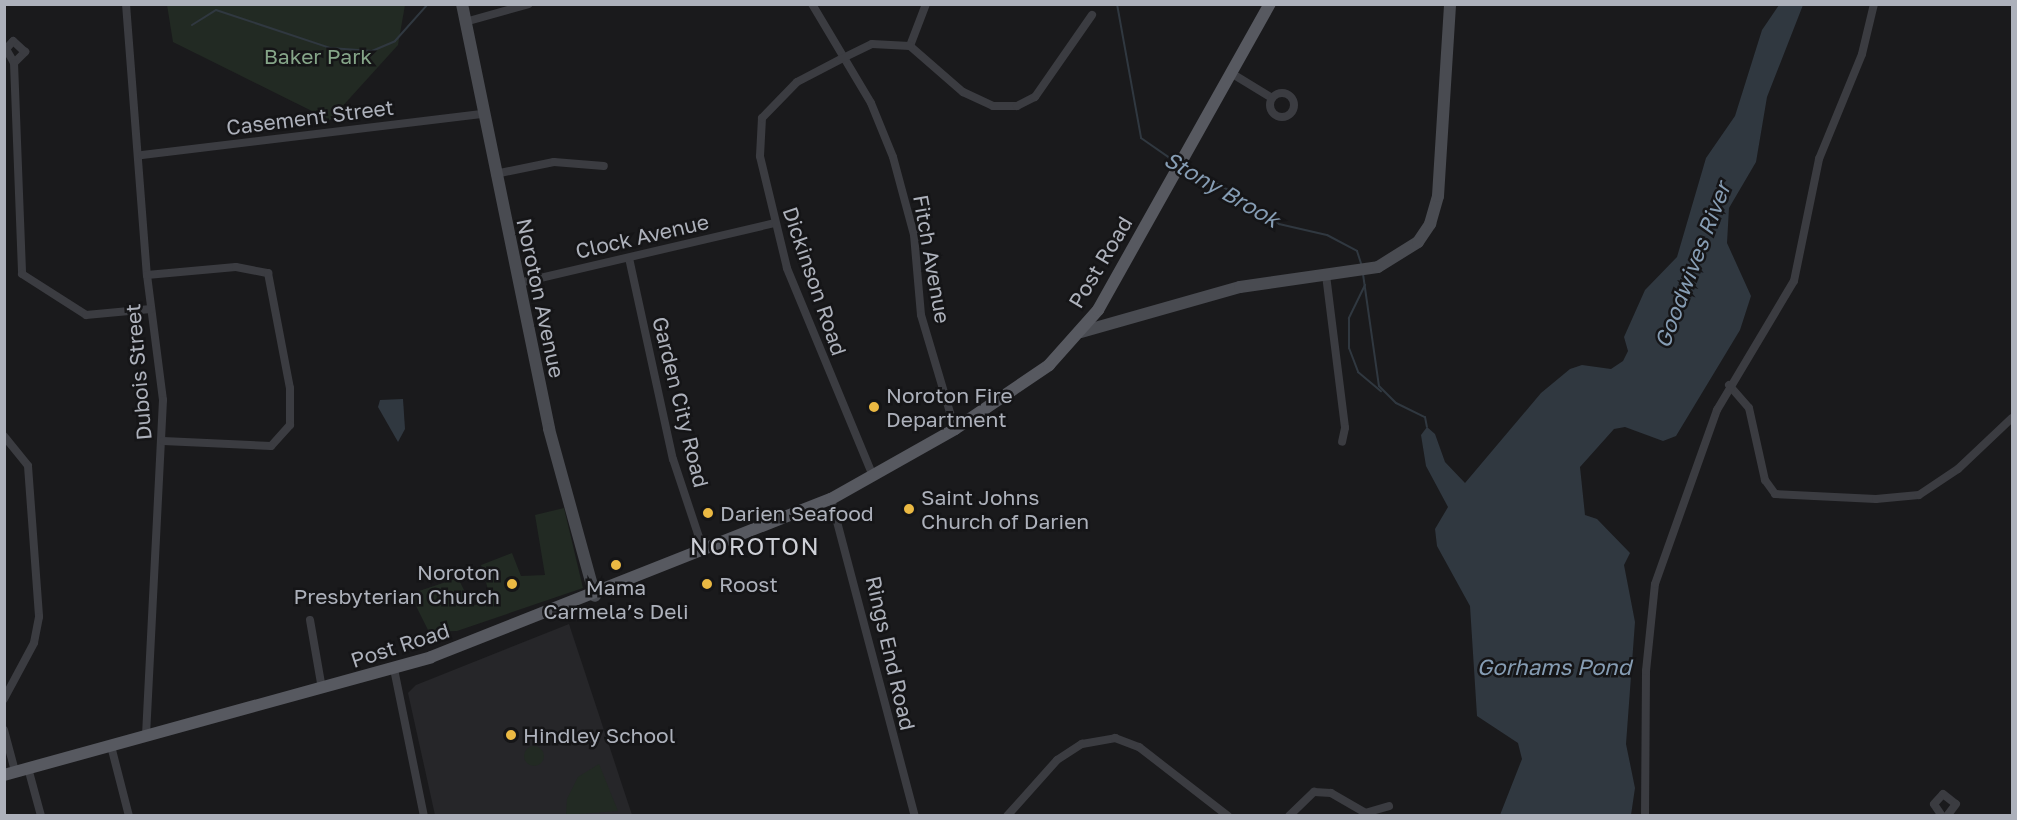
<!DOCTYPE html>
<meta charset="utf-8">
<style>
body{margin:0}
#map{position:relative;width:2017px;height:820px;overflow:hidden;background:#1a1a1c;font-family:"Golos Text",sans-serif}
div>[style]{position:absolute}
.built>*{inset:0;background:#262629}
.green>*{inset:0;background:#222a23}
.round{border-radius:50%}
.water>*{inset:0;background:#303840}
.stream>*{height:2px;margin:-1px;padding:0 1px;transform-origin:1px;border-radius:1px;background:#303840}
.street>*{height:8px;margin:-4px;padding:0 4px;transform-origin:4px;border-radius:4px;background:#3b3c41}
.street>.ring{margin:-4px;padding:0;box-sizing:content-box;background:none;border:8px solid #3b3c41;border-radius:50%}
.secondary>*{height:12px;margin:-6px;padding:0 6px;transform-origin:6px;border-radius:6px;background:#494b51}
.primary>*{height:12px;margin:-6px;padding:0 6px;transform-origin:6px;border-radius:6px;background:#575960}
.dots>*{width:16px;height:16px;translate:-50% -50%;box-sizing:border-box;border:3px solid #151517;border-radius:50%}
span{translate:-50% -50%;white-space:nowrap;text-align:center;line-height:1.15;-webkit-text-stroke:5px #151517;paint-order:stroke}
.park-label{font-size:21px;color:#85a588}
.street-label{font-size:21px;color:#adb1bb}
.poi-label{font-size:21px;color:#adb1bb}
.left{translate:0 -50%;text-align:left}
.right{translate:-100% -50%;text-align:right}
.water-label{font-size:22px;color:#869db4;font-style:italic}
.quarter-label{font-size:24px;color:#ced0d7;letter-spacing:1.5px}
.frame{position:absolute;inset:0;border:6px solid #adb1bb;pointer-events:none}
</style>
<div id="map">
<div class="built">
<i style="clip-path:polygon(569px 624px,632px 815px,435px 815px,408px 693px,416px 685px)"></i>
</div>
<div class="green">
<i style="clip-path:polygon(167px 5px,167px 4px,405px 5px,398px 45px,330px 120px,173px 42px)"></i>
<i style="clip-path:polygon(564px 508px,583px 588px,457px 631px,429px 632px,410px 594px,458px 578px,472px 606px,491px 600px,481px 565px,512px 553px,521px 576px,545px 575px,535px 515px)"></i>
<i class="round" style="left:524px;top:746px;width:20px;height:20px"></i>
<i style="clip-path:polygon(599px 764px,618px 811px,566px 815px,567px 799px,578px 777px)"></i>
</div>
<div class="water">
<i style="clip-path:polygon(1779px 5px,1803px 5px,1767px 97px,1756px 162px,1729px 208px,1727px 243px,1751px 296px,1740px 330px,1676px 436px,1663px 441px,1625px 427px,1614px 429px,1580px 467px,1585px 515px,1597px 519px,1630px 553px,1624px 565px,1635px 622px,1626px 744px,1635px 788px,1631px 815px,1500px 815px,1522px 759px,1518px 743px,1477px 716px,1470px 606px,1437px 546px,1435px 529px,1448px 507px,1426px 466px,1421px 435px,1427px 427px,1435px 434px,1445px 462px,1465px 483px,1541px 393px,1570px 369px,1582px 365px,1611px 369px,1623px 361px,1628px 351px,1624px 337px,1645px 290px,1677px 257px,1706px 158px,1735px 116px,1762px 30px)"></i>
<i style="clip-path:polygon(403px 399px,405px 429px,398px 442px,378px 407px,380px 400px)"></i>
</div>
<div class="stream">
<i style="left:1117px;top:4px;width:136px;rotate:79.8deg"></i>
<i style="left:1141px;top:138px;width:44px;rotate:34.8deg"></i>
<i style="left:192px;top:25px;width:28px;rotate:-32deg"></i>
<i style="left:216px;top:10px;width:120px;rotate:18.4deg"></i>
<i style="left:330px;top:48px;width:42px;rotate:4.1deg"></i>
<i style="left:372px;top:51px;width:25px;rotate:-23deg"></i>
<i style="left:395px;top:41px;width:50px;rotate:-48.3deg"></i>
<i style="left:1185px;top:167px;width:75px;rotate:27.9deg"></i>
<i style="left:1251px;top:202px;width:36px;rotate:38deg"></i>
<i style="left:1279px;top:224px;width:49px;rotate:12.9deg"></i>
<i style="left:1327px;top:235px;width:34px;rotate:28deg"></i>
<i style="left:1357px;top:251px;width:16px;rotate:72deg"></i>
<i style="left:1363px;top:274px;width:113px;rotate:81.9deg"></i>
<i style="left:1379px;top:386px;width:24px;rotate:45deg"></i>
<i style="left:1396px;top:403px;width:32px;rotate:26deg"></i>
<i style="left:1425px;top:417px;width:10px;rotate:79deg"></i>
<i style="left:1365px;top:285px;width:37px;rotate:116deg"></i>
<i style="left:1349px;top:318px;width:30px;rotate:90deg"></i>
<i style="left:1349px;top:348px;width:26px;rotate:69deg"></i>
<i style="left:1358px;top:372px;width:30px;rotate:40deg"></i>
</div>
<div class="street">
<i style="left:126px;top:4px;width:272px;rotate:85.6deg"></i>
<i style="left:147px;top:275px;width:126px;rotate:82.7deg"></i>
<i style="left:163px;top:400px;width:336px;rotate:92.9deg"></i>
<i style="left:812px;top:4px;width:115px;rotate:59.2deg"></i>
<i style="left:871px;top:103px;width:58px;rotate:67.8deg"></i>
<i style="left:893px;top:157px;width:81px;rotate:74.9deg"></i>
<i style="left:914px;top:235px;width:80px;rotate:85deg"></i>
<i style="left:921px;top:315px;width:119px;rotate:73.4deg"></i>
<i style="left:926px;top:4px;width:45px;rotate:110.9deg"></i>
<i style="left:910px;top:46px;width:70px;rotate:41deg"></i>
<i style="left:963px;top:92px;width:33px;rotate:25deg"></i>
<i style="left:993px;top:106px;width:24px"></i>
<i style="left:1017px;top:106px;width:20px;rotate:-27deg"></i>
<i style="left:1035px;top:97px;width:100px;rotate:-55.2deg"></i>
<i style="left:465px;top:22px;width:66px;rotate:-15.7deg"></i>
<i style="left:14px;top:63px;width:16px;rotate:-45deg"></i>
<i style="left:25px;top:52px;width:16px;rotate:-137deg"></i>
<i style="left:13px;top:41px;width:11px;rotate:131deg"></i>
<i style="left:6px;top:49px;width:16px;rotate:60deg"></i>
<i style="left:14px;top:63px;width:211px;rotate:87.8deg"></i>
<i style="left:22px;top:274px;width:76px;rotate:32.6deg"></i>
<i style="left:86px;top:315px;width:65px;rotate:-5.3deg"></i>
<i style="left:1231px;top:73px;width:48px;rotate:31.4deg"></i>
<i class="ring" style="left:1270px;top:93px;width:16px;height:16px"></i>
<i style="left:142px;top:155px;width:342px;rotate:-6.9deg"></i>
<i style="left:495px;top:174px;width:60px;rotate:-11.5deg"></i>
<i style="left:554px;top:162px;width:50px;rotate:4.6deg"></i>
<i style="left:629px;top:258px;width:206px;rotate:77.7deg"></i>
<i style="left:673px;top:459px;width:98px;rotate:71.6deg"></i>
<i style="left:147px;top:275px;width:89px;rotate:-5.1deg"></i>
<i style="left:236px;top:267px;width:33px;rotate:11deg"></i>
<i style="left:268px;top:273px;width:117px;rotate:79.2deg"></i>
<i style="left:290px;top:388px;width:37px;rotate:90deg"></i>
<i style="left:290px;top:425px;width:28px;rotate:132deg"></i>
<i style="left:271px;top:446px;width:108px;rotate:-177.3deg"></i>
<i style="left:1326px;top:275px;width:154px;rotate:82.9deg"></i>
<i style="left:1345px;top:428px;width:14px;rotate:102deg"></i>
<i style="left:519px;top:283px;width:262px;rotate:-13.2deg"></i>
<i style="left:1729px;top:385px;width:30px;rotate:49deg"></i>
<i style="left:1749px;top:408px;width:74px;rotate:77.5deg"></i>
<i style="left:1765px;top:480px;width:17px;rotate:54deg"></i>
<i style="left:1775px;top:494px;width:101px;rotate:2.8deg"></i>
<i style="left:1876px;top:499px;width:43px;rotate:-5.3deg"></i>
<i style="left:1919px;top:495px;width:47px;rotate:-33.7deg"></i>
<i style="left:1958px;top:469px;width:74px;rotate:-43.4deg"></i>
<i style="left:4px;top:436px;width:38px;rotate:51deg"></i>
<i style="left:28px;top:466px;width:151px;rotate:85.8deg"></i>
<i style="left:39px;top:617px;width:26px;rotate:101deg"></i>
<i style="left:34px;top:643px;width:64px;rotate:118.2deg"></i>
<i style="left:873px;top:476px;width:225px;rotate:-112.5deg"></i>
<i style="left:787px;top:268px;width:115px;rotate:-103.6deg"></i>
<i style="left:760px;top:156px;width:38px;rotate:-87deg"></i>
<i style="left:762px;top:118px;width:50px;rotate:-45.8deg"></i>
<i style="left:797px;top:82px;width:50px;rotate:-27.6deg"></i>
<i style="left:841px;top:59px;width:34px;rotate:-26deg"></i>
<i style="left:872px;top:44px;width:38px;rotate:3deg"></i>
<i style="left:831px;top:499px;width:328px;rotate:75.2deg"></i>
<i style="left:310px;top:620px;width:70px;rotate:80.1deg"></i>
<i style="left:394px;top:669px;width:150px;rotate:78.5deg"></i>
<i style="left:4px;top:730px;width:42px;rotate:75deg"></i>
<i style="left:111px;top:746px;width:72px;rotate:75.6deg"></i>
<i style="left:28px;top:768px;width:50px;rotate:74.8deg"></i>
<i style="left:1007px;top:816px;width:75px;rotate:-48.2deg"></i>
<i style="left:1057px;top:760px;width:30px;rotate:-33deg"></i>
<i style="left:1082px;top:744px;width:34px;rotate:-10deg"></i>
<i style="left:1115px;top:738px;width:26px;rotate:21deg"></i>
<i style="left:1139px;top:747px;width:113px;rotate:37.8deg"></i>
<i style="left:1289px;top:816px;width:35px;rotate:-44deg"></i>
<i style="left:1314px;top:792px;width:17px;rotate:3deg"></i>
<i style="left:1331px;top:793px;width:39px;rotate:30deg"></i>
<i style="left:1365px;top:813px;width:25px;rotate:-16deg"></i>
<i style="left:1645px;top:816px;width:145px;rotate:-89.6deg"></i>
<i style="left:1646px;top:671px;width:87px;rotate:-84.1deg"></i>
<i style="left:1655px;top:584px;width:185px;rotate:-70.4deg"></i>
<i style="left:1717px;top:410px;width:150px;rotate:-59.2deg"></i>
<i style="left:1794px;top:281px;width:125px;rotate:-78.4deg"></i>
<i style="left:1819px;top:159px;width:113px;rotate:-67.7deg"></i>
<i style="left:1862px;top:54px;width:51px;rotate:-76.5deg"></i>
<i style="left:1942px;top:816px;width:14px;rotate:-124deg"></i>
<i style="left:1934px;top:804px;width:13px;rotate:-48deg"></i>
<i style="left:1943px;top:794px;width:16px;rotate:38deg"></i>
<i style="left:1956px;top:804px;width:15px;rotate:127deg"></i>
</div>
<div class="secondary">
<i style="left:462px;top:4px;width:434px;rotate:78.4deg"></i>
<i style="left:549px;top:429px;width:173px;rotate:74.6deg"></i>
<i style="left:1081px;top:332px;width:165px;rotate:-15.8deg"></i>
<i style="left:1240px;top:287px;width:139px;rotate:-8.2deg"></i>
<i style="left:1378px;top:267px;width:47px;rotate:-32deg"></i>
<i style="left:1418px;top:242px;width:22px;rotate:-56deg"></i>
<i style="left:1430px;top:224px;width:29px;rotate:-74deg"></i>
<i style="left:1438px;top:196px;width:192px;rotate:-86.4deg"></i>
</div>
<div class="primary">
<i style="left:4px;top:775px;width:443px;rotate:-15.4deg"></i>
<i style="left:431px;top:657px;width:430px;rotate:-21.6deg"></i>
<i style="left:831px;top:499px;width:142px;rotate:-29.4deg"></i>
<i style="left:955px;top:429px;width:114px;rotate:-34.2deg"></i>
<i style="left:1049px;top:365px;width:74px;rotate:-48.3deg"></i>
<i style="left:1098px;top:310px;width:351px;rotate:-60.7deg"></i>
</div>
<div class="dots">
<i style="left:874px;top:407px;background:#ebb943"></i>
<i style="left:909px;top:509px;background:#ebb943"></i>
<i style="left:708px;top:513px;background:#ebb943"></i>
<i style="left:616px;top:565px;background:#ebb943"></i>
<i style="left:512px;top:584px;background:#ebb943"></i>
<i style="left:707px;top:584px;background:#ebb943"></i>
<i style="left:511px;top:735px;background:#ebb943"></i>
</div>
<div class="park-label">
<span style="left:318px;top:56px">Baker Park</span>
</div>
<div class="street-label">
<span style="left:310px;top:117px;rotate:-7deg">Casement Street</span>
<span style="left:642px;top:236px;rotate:-13deg">Clock Avenue</span>
<span style="left:932px;top:259px;rotate:80deg">Fitch Avenue</span>
<span style="left:1100px;top:262px;rotate:-59deg">Post Road</span>
<span style="left:815px;top:281px;rotate:71deg">Dickinson Road</span>
<span style="left:541px;top:298px;rotate:78deg">Noroton Avenue</span>
<span style="left:138px;top:372px;rotate:-95deg">Dubois Street</span>
<span style="left:681px;top:402px;rotate:76deg">Garden City Road</span>
<span style="left:400px;top:645px;rotate:-18deg">Post Road</span>
<span style="left:891px;top:653px;rotate:77deg">Rings End Road</span>
</div>
<div class="poi-label">
<span class="left" style="left:886px;top:407px">Noroton Fire<br>Department</span>
<span class="left" style="left:921px;top:509px">Saint Johns<br>Church of Darien</span>
<span class="left" style="left:720px;top:513px">Darien Seafood</span>
<span class="right" style="left:500px;top:584px">Noroton<br>Presbyterian Church</span>
<span class="left" style="left:719px;top:584px">Roost</span>
<span style="left:616px;top:599px">Mama<br>Carmela’s Deli</span>
<span class="left" style="left:523px;top:735px">Hindley School</span>
</div>
<div class="water-label">
<span style="left:1222px;top:189px;rotate:30deg">Stony Brook</span>
<span style="left:1692px;top:265px;rotate:-69deg">Goodwives River</span>
<span style="left:1554px;top:667px">Gorhams Pond</span>
</div>
<div class="quarter-label">
<span style="left:755px;top:546px">NOROTON</span>
</div>
<div class="frame"></div>
</div>
